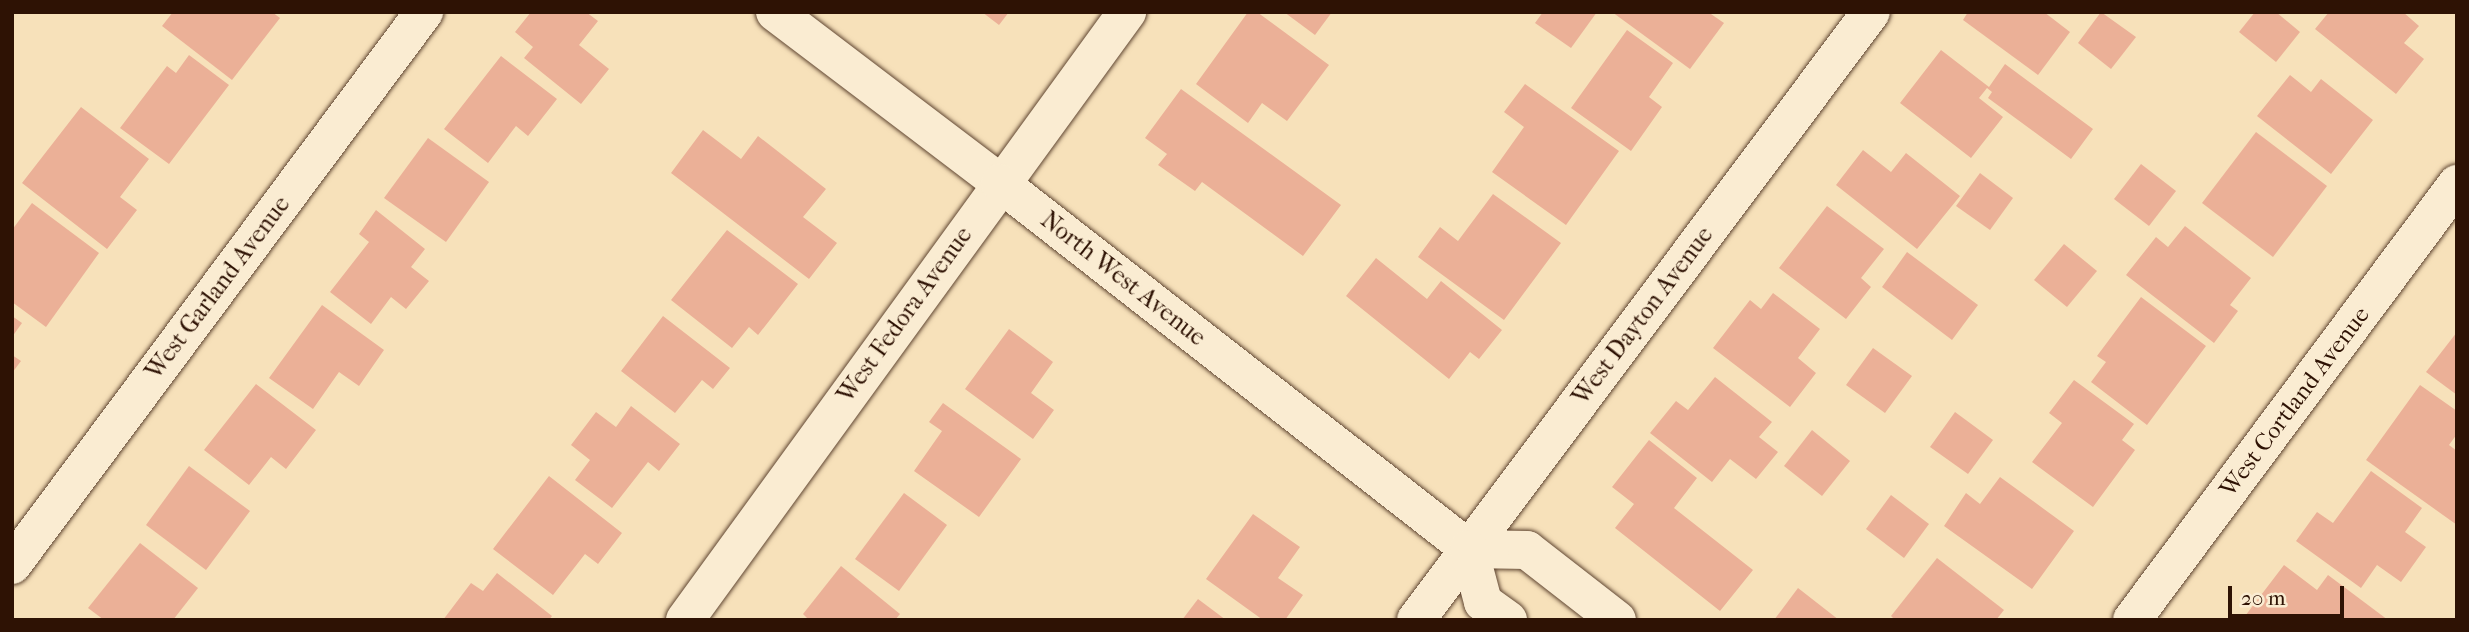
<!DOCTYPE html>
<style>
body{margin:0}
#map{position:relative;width:2469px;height:632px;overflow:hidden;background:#f7e1ba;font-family:"IM FELL French Canon",serif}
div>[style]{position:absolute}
.building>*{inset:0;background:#ebb097}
.roads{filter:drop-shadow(0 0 2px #604632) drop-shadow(0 0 2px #604632)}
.street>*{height:38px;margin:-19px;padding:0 19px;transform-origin:19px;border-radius:19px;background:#faecd2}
.secondary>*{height:38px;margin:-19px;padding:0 19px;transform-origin:19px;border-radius:19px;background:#faecd2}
span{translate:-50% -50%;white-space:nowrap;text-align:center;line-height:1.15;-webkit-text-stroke:5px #faecd2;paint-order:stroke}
.street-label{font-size:24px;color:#2e1204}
.frame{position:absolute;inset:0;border:14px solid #2e1204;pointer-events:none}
.scale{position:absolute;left:2228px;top:586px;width:116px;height:32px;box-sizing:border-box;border:4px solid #2e1204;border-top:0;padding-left:9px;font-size:21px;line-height:24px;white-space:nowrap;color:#2e1204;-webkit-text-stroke:5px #faecd2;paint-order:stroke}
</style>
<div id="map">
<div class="building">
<i style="clip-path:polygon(173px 12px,272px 12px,280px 18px,232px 80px,162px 26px)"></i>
<i style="clip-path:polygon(531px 12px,586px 12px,598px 21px,579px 45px,609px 69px,581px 104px,524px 58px,533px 47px,515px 32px)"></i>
<i style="clip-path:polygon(982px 12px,1009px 12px,999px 25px)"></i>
<i style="clip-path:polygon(1248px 12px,1257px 12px,1329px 65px,1287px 121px,1262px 103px,1248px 123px,1196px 84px)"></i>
<i style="clip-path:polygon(1284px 12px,1332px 12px,1315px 35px)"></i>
<i style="clip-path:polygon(1543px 12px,1597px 12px,1571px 48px,1535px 23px)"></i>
<i style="clip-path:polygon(1612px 12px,1708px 12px,1724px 23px,1690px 69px)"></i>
<i style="clip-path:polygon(1968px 12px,2044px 12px,2070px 32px,2038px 75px,1963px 20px)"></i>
<i style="clip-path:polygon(2101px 12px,2136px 37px,2111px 69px,2078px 43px)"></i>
<i style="clip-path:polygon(2255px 12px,2276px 12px,2300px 32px,2276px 62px,2239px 32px)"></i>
<i style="clip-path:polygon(2329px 12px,2403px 12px,2419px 26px,2404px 43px,2424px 59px,2396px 94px,2315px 29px)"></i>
<i style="clip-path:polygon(1627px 30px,1673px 63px,1649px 97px,1662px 107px,1631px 151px,1571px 108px)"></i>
<i style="clip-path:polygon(1941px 50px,1989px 87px,2005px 64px,2093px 129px,2071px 159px,1988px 98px,1992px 92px,1987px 88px,1979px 98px,2003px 117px,1971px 158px,1900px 103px)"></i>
<i style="clip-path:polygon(189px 55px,229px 85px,169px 164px,120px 128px,167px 66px,176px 73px)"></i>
<i style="clip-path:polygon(501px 56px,557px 99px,528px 136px,516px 126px,488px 163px,444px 129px)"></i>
<i style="clip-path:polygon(2290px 75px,2311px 92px,2321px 79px,2373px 120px,2331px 174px,2257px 116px)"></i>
<i style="clip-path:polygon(1525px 84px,1619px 151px,1566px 225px,1492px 172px,1524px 127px,1504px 112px)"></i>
<i style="clip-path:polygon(1181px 89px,1341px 205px,1303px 256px,1202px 182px,1195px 191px,1158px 165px,1167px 154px,1145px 138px)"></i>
<i style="clip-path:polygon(81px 107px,149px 159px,120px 197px,137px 210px,107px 249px,22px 183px)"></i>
<i style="clip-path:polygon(703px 130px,741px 159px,758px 136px,826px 189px,803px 217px,837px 243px,809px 279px,671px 173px)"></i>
<i style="clip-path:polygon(2256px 132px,2327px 186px,2273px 257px,2202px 203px)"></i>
<i style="clip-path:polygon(428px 138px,489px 182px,446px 242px,384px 198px)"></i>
<i style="clip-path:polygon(1863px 150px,1891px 172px,1906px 153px,1960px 196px,1917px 249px,1836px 185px)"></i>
<i style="clip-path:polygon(2141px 164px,2176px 191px,2149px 226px,2114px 199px)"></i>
<i style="clip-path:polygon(1980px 173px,2013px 198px,1990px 230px,1956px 206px)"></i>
<i style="clip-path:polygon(1493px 194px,1561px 243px,1504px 320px,1418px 257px,1440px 227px,1458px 241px)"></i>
<i style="clip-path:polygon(32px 203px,99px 253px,46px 327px,12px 302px,12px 230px)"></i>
<i style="clip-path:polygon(1827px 206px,1884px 249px,1861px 278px,1871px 287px,1846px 319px,1779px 268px)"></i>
<i style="clip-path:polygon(376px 210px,425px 249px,411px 267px,429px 281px,406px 309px,391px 297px,371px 324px,330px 292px,369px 242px,359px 234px)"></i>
<i style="clip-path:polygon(2185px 226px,2251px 278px,2230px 305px,2238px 311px,2214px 343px,2126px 275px,2156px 237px,2168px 247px)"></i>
<i style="clip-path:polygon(727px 230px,798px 284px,758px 335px,749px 327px,732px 348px,671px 300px)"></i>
<i style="clip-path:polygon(2064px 244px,2097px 271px,2067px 307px,2034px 280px)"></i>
<i style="clip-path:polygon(1907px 252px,1978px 305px,1952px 340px,1882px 287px)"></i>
<i style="clip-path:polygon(1376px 258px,1427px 299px,1441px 281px,1502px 330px,1479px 359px,1470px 352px,1449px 379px,1346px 296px)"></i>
<i style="clip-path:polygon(1773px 293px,1820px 329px,1798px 358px,1816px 373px,1790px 407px,1713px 348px,1750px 300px,1761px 309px)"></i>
<i style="clip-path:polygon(2141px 297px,2206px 346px,2147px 425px,2091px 382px,2106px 362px,2097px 356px)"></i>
<i style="clip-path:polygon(322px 305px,384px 350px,359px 386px,339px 372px,313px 409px,269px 378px)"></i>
<i style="clip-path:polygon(12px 316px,22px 323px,12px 337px)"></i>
<i style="clip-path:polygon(663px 316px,730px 368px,713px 389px,702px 380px,675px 413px,621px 371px)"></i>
<i style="clip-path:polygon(1009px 329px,1053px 362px,1031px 393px,1054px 410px,1033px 439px,965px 389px)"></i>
<i style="clip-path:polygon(2457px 332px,2457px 395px,2426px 372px)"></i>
<i style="clip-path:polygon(1873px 348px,1912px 376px,1885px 413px,1846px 385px)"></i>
<i style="clip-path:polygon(12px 355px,21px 361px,12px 373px)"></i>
<i style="clip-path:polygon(1715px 377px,1772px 422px,1759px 437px,1778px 452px,1756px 479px,1730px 459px,1712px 482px,1650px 433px,1676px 401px,1688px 410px)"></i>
<i style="clip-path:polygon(2074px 380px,2134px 424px,2122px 440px,2135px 450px,2093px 507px,2032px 462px,2062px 423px,2049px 413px)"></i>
<i style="clip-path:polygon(256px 384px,316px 430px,286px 469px,271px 457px,249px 485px,204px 450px)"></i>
<i style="clip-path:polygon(2420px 385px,2457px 411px,2457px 434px,2449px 445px,2457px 451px,2457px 525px,2366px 460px)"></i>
<i style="clip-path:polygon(943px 403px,1021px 459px,979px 517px,914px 471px,942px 431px,929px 422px)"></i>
<i style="clip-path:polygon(631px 406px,680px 444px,659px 471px,648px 462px,612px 508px,575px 480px,590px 460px,571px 445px,596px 412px,616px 427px)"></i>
<i style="clip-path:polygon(1955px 412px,1993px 440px,1968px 474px,1930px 447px)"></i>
<i style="clip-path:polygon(1812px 430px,1850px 461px,1822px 496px,1784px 466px)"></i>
<i style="clip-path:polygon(1649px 440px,1697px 478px,1674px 508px,1753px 570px,1720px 611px,1615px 528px,1634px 504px,1612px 487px)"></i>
<i style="clip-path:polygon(189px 466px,250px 511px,206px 570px,146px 525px)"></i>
<i style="clip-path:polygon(2371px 471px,2422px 508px,2405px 532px,2426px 547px,2401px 582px,2377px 565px,2361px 588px,2296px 541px,2317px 512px,2333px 523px)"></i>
<i style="clip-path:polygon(549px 476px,622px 533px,598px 564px,585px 554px,553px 595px,493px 549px)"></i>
<i style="clip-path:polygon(2000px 477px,2074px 531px,2032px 589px,1944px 526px,1966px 493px,1980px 504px)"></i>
<i style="clip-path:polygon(904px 493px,947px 525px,899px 591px,855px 559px)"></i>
<i style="clip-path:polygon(1891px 495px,1929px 524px,1904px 558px,1866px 529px)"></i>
<i style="clip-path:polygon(1253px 514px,1300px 547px,1278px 578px,1303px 595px,1285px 620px,1263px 620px,1206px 579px)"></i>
<i style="clip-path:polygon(140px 543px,198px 588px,173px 620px,104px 620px,88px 608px)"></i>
<i style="clip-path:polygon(1937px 558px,2004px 610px,1996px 620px,1895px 620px,1891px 616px)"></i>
<i style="clip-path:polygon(2284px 565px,2317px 590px,2328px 575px,2388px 620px,2242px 620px)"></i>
<i style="clip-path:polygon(841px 566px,900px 614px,895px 620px,809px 620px,803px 614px)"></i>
<i style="clip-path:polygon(497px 573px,552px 616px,549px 620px,443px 620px,471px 583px,483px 591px)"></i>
<i style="clip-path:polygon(1798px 588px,1839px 620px,1774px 620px)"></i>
<i style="clip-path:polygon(1198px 599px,1226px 620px,1182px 620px)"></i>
</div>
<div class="roads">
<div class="street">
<i style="left:12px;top:565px;width:690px;rotate:-53.31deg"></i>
<i style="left:685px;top:620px;width:752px;rotate:-53.98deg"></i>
<i style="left:1416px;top:620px;width:759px;rotate:-53.19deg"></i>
<i style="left:2132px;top:620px;width:544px;rotate:-53.3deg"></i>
</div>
<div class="secondary">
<i style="left:775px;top:12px;width:283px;rotate:37.2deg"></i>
<i style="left:1000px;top:183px;width:595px;rotate:37.97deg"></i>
<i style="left:1469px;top:549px;width:58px;rotate:1deg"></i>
<i style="left:1527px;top:550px;width:114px;rotate:37.9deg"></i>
<i style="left:1469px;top:549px;width:55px;rotate:75.2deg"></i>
<i style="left:1483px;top:602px;width:31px;rotate:36deg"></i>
</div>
</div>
<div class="street-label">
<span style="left:1123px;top:279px;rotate:38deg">North West Avenue</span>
<span style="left:218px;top:288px;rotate:-53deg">West Garland Avenue</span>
<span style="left:905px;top:315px;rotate:-54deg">West Fedora Avenue</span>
<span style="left:1643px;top:316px;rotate:-53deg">West Dayton Avenue</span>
<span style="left:2295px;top:402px;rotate:-53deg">West Cortland Avenue</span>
</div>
<div class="frame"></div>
<div class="scale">20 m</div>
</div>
